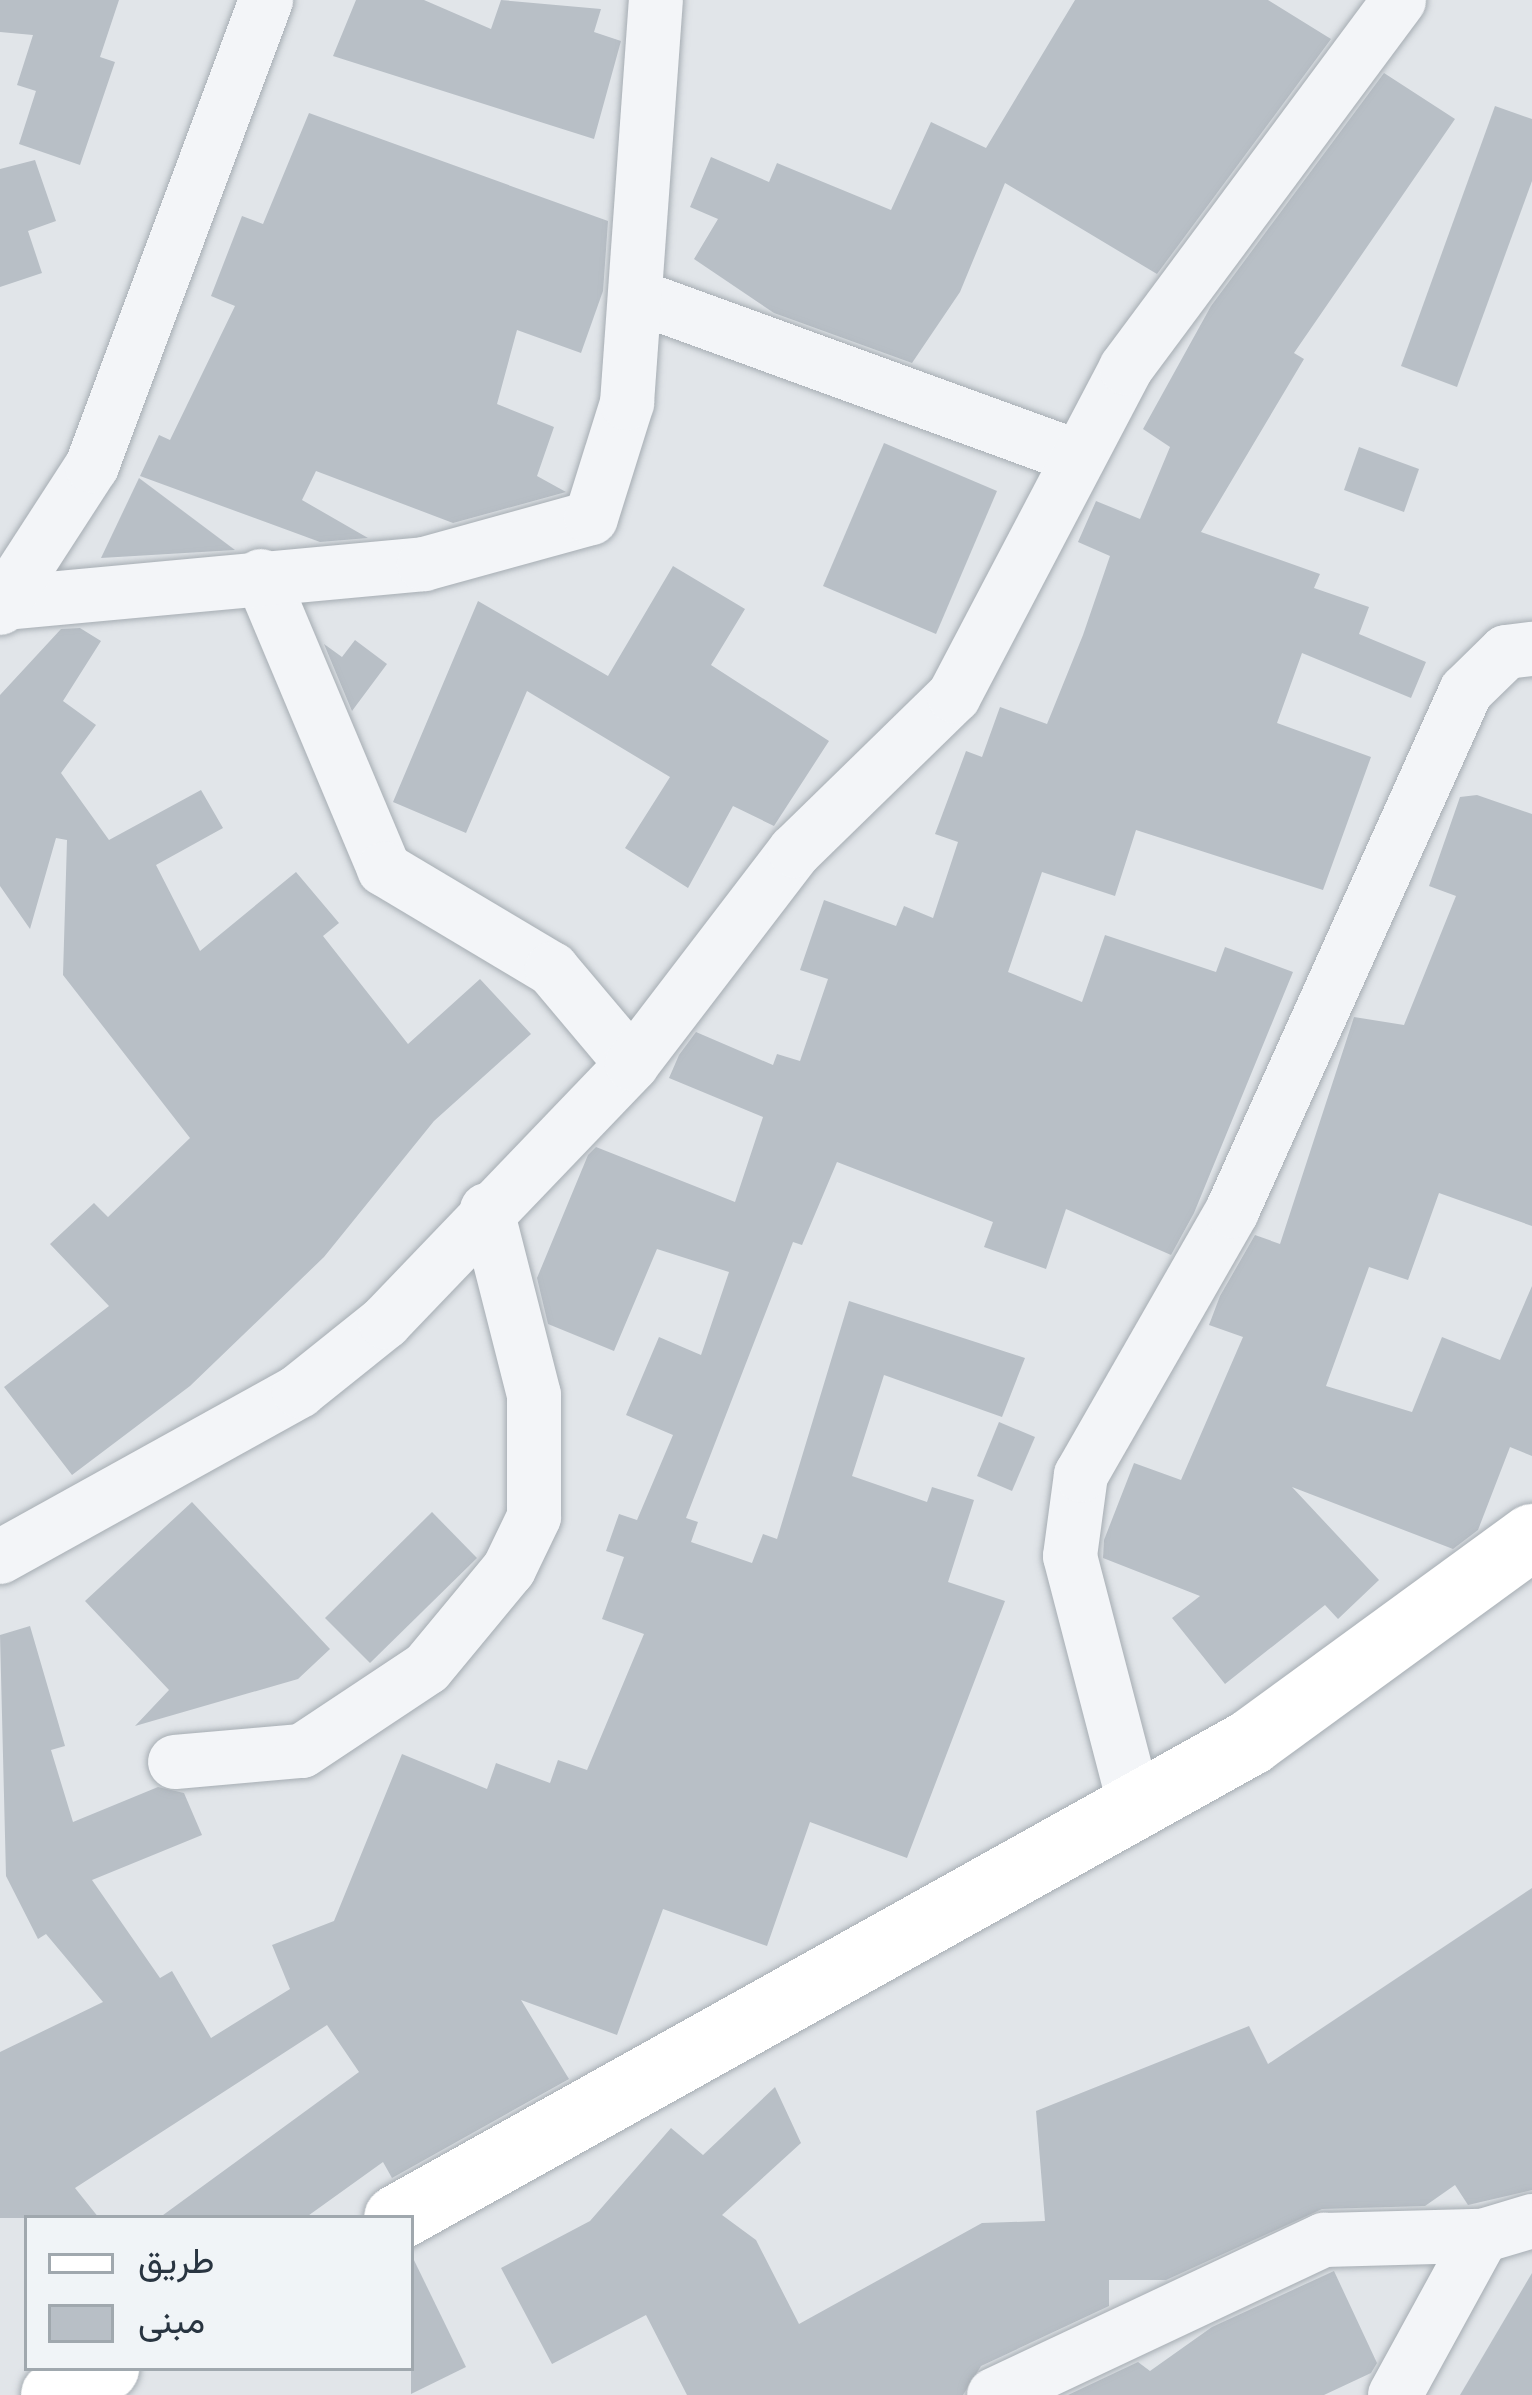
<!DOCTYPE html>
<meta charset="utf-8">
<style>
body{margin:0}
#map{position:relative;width:1532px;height:2395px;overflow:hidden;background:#e1e5e9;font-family:"Noto Sans",Vazirmatn,sans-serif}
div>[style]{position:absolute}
.building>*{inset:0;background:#b8bfc6}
.roads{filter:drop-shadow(0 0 3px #a6adb3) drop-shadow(0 0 3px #a6adb3)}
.street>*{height:54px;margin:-27px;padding:0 27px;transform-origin:27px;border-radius:27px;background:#f3f5f8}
.secondary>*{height:66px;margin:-33px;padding:0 33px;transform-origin:33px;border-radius:33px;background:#fff}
span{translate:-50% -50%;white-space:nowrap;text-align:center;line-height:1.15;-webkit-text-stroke:12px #f0f4f7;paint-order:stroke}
.legend{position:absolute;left:24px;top:2215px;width:390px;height:156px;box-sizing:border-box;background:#f0f4f7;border:3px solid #a0a8ae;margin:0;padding:15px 21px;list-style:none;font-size:36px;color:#293541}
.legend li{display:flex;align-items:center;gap:24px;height:60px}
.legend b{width:60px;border:3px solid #a0a8ae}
</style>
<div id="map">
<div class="building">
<i style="clip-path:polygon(0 0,119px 0,100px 57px,115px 62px,80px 165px,19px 144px,36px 91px,17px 85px,33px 35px,0 32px)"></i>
<i style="clip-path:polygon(356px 0,424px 0,491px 29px,501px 0,601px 9px,594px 32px,621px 41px,594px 139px,333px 56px)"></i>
<i style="clip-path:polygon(1075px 0,1268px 0,1331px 39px,1157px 274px,1005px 183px,960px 292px,912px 363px,774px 313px,694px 259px,718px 219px,690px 207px,711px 157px,769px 182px,777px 163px,891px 210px,931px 122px,986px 148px)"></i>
<i style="clip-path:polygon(1384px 73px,1455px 119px,1294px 353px,1304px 359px,1201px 532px,1320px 574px,1314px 588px,1369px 607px,1359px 634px,1426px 662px,1411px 698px,1302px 653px,1277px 723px,1371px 757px,1323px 890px,1136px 830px,1115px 896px,1042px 872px,1008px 972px,1082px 1002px,1105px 935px,1216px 972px,1225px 947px,1293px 972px,1194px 1213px,1171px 1255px,1066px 1209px,1046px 1269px,984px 1247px,993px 1222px,837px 1162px,802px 1245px,793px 1242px,686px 1518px,698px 1522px,691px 1542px,752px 1563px,763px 1534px,777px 1539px,849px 1301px,1025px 1358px,1002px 1417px,884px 1375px,852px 1476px,927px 1502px,932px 1487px,974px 1500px,948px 1582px,1005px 1601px,907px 1858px,810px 1822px,767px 1946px,663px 1909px,617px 2035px,521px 2000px,569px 2079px,392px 2178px,383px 2162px,305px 2218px,159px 2218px,359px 2072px,327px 2025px,75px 2188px,99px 2218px,0 2218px,0 2052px,103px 2002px,46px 1934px,38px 1939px,6px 1876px,0 1635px,30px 1626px,65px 1746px,51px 1750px,73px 1822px,158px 1787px,184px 1793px,202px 1835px,92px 1880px,160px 1978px,172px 1971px,211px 2038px,290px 1989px,272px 1945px,334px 1921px,402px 1754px,487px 1789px,496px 1763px,550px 1783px,558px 1760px,587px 1770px,644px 1634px,602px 1619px,624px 1557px,606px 1551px,619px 1514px,637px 1520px,673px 1435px,626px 1415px,659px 1337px,701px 1355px,729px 1272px,657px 1249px,614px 1351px,548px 1324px,537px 1278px,588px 1155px,596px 1147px,735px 1202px,763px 1117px,669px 1078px,679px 1055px,696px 1032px,773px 1065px,777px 1054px,800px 1061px,828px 979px,800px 970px,824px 900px,896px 926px,904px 906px,933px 918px,958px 842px,935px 834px,966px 751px,982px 757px,1000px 707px,1047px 724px,1083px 635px,1110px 556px,1078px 542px,1096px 501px,1140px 519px,1170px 447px,1143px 429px,1211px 306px)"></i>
<i style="clip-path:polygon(1495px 106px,1532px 119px,1532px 181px,1457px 387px,1401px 366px)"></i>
<i style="clip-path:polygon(309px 113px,608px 221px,603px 291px,581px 353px,517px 330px,497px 404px,554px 427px,537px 476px,566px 492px,453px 523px,316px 471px,302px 500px,368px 538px,320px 542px,140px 476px,159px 435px,170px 440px,235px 306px,211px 296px,242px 216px,263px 224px)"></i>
<i style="clip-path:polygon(35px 160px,56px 221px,28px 231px,42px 273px,0 287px,0 169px)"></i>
<i style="clip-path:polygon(884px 443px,997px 491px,936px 634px,823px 586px)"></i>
<i style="clip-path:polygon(1359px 447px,1419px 469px,1404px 512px,1344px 490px)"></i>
<i style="clip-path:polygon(139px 478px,235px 550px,101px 558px)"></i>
<i style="clip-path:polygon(673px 566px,745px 609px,711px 665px,829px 741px,774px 826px,733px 806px,688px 888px,625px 848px,670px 777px,527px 691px,466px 833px,393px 802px,478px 601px,608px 676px)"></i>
<i style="clip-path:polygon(80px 628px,101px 641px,63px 701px,96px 725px,61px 773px,109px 840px,201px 790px,223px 828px,156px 865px,200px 951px,296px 872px,339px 923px,323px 936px,408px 1044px,480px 979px,531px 1034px,434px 1121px,324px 1257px,190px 1386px,72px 1475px,4px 1387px,109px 1306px,50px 1244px,94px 1203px,108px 1217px,190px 1138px,63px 975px,67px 840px,56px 838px,30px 929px,0 886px,0 695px,61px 629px)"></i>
<i style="clip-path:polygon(355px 640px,387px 664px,352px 711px,324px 644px,342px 657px)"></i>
<i style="clip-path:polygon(1477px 795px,1532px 814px,1532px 1226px,1439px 1193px,1408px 1280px,1369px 1267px,1326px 1386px,1412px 1412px,1442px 1337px,1500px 1360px,1532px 1286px,1532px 1456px,1510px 1447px,1478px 1530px,1453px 1549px,1292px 1487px,1379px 1580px,1338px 1619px,1325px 1605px,1225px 1684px,1172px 1618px,1200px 1596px,1103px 1558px,1104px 1540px,1134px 1463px,1181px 1480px,1243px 1337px,1209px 1325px,1220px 1296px,1255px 1235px,1280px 1244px,1354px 1017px,1404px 1025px,1456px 896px,1429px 886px,1460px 797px)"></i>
<i style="clip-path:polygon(999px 1422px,1035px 1437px,1012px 1491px,977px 1476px)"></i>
<i style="clip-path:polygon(192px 1502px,330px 1649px,298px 1679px,135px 1726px,169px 1690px,85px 1601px)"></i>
<i style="clip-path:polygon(432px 1512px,477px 1558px,370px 1663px,325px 1618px)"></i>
<i style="clip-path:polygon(1532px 1888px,1532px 2190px,1468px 2205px,1455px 2185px,1425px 2206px,1322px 2209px,1166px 2280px,1109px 2280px,1109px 2306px,981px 2366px,963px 2395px,687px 2395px,646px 2315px,552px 2364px,501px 2268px,590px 2221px,671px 2128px,703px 2155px,775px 2087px,801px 2143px,722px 2215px,756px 2240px,799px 2324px,982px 2223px,1045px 2221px,1036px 2111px,1249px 2026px,1268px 2064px)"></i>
<i style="clip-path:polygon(411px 2254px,466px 2367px,411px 2394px)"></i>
<i style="clip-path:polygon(1334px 2271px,1377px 2363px,1371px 2373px,1324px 2395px,1068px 2395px,1138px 2362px,1150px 2371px,1212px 2327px)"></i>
<i style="clip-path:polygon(1532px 2273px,1532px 2395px,1460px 2395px)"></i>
</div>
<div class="roads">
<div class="street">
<i style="left:638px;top:297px;width:463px;rotate:20deg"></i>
<i style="left:261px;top:576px;width:318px;rotate:67.2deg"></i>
<i style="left:384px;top:869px;width:196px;rotate:30.8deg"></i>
<i style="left:552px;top:969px;width:124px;rotate:49.9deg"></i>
<i style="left:4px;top:603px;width:422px;rotate:-5.3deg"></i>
<i style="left:424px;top:564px;width:173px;rotate:-15.4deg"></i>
<i style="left:591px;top:518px;width:121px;rotate:-72.6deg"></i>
<i style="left:627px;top:403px;width:404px;rotate:-85.9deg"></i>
<i style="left:0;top:608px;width:169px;rotate:-57.1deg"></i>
<i style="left:92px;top:466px;width:497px;rotate:-69.5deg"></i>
<i style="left:0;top:1557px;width:342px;rotate:-29deg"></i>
<i style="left:299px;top:1391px;width:110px;rotate:-38.7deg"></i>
<i style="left:385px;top:1322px;width:357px;rotate:-46.2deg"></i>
<i style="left:632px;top:1064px;width:268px;rotate:-52.6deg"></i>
<i style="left:795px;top:851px;width:222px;rotate:-44.3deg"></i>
<i style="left:954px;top:696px;width:370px;rotate:-62.3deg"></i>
<i style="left:1126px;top:368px;width:458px;rotate:-53.4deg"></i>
<i style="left:175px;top:1762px;width:127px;rotate:-5deg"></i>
<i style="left:302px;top:1751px;width:150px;rotate:-33.6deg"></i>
<i style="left:427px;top:1668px;width:129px;rotate:-50.4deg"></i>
<i style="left:509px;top:1569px;width:58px;rotate:-64.3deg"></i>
<i style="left:534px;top:1517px;width:122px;rotate:-90deg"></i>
<i style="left:534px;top:1395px;width:191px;rotate:-104.3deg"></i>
<i style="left:1134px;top:1802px;width:254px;rotate:-104.6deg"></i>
<i style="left:1070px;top:1556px;width:82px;rotate:-82.3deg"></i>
<i style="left:1081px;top:1475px;width:304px;rotate:-60.2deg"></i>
<i style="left:1232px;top:1211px;width:570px;rotate:-65.77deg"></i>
<i style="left:1466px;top:691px;width:56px;rotate:-44.3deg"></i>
<i style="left:1506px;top:652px;width:26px;rotate:-7deg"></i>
<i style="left:994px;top:2395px;width:365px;rotate:-25.2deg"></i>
<i style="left:1324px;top:2240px;width:158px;rotate:-1.5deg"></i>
<i style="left:1482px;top:2236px;width:52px;rotate:-16.7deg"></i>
<i style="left:1395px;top:2395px;width:181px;rotate:-61.3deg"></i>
</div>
<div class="secondary">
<i style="left:397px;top:2218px;width:978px;rotate:-29.13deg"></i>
<i style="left:1251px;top:1742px;width:348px;rotate:-36.1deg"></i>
<i style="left:54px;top:2395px;width:59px;rotate:-27.4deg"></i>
</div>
</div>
<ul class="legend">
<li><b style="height:15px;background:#fff"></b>طريق</li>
<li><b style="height:33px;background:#b8bfc6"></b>مبنى</li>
</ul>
</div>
